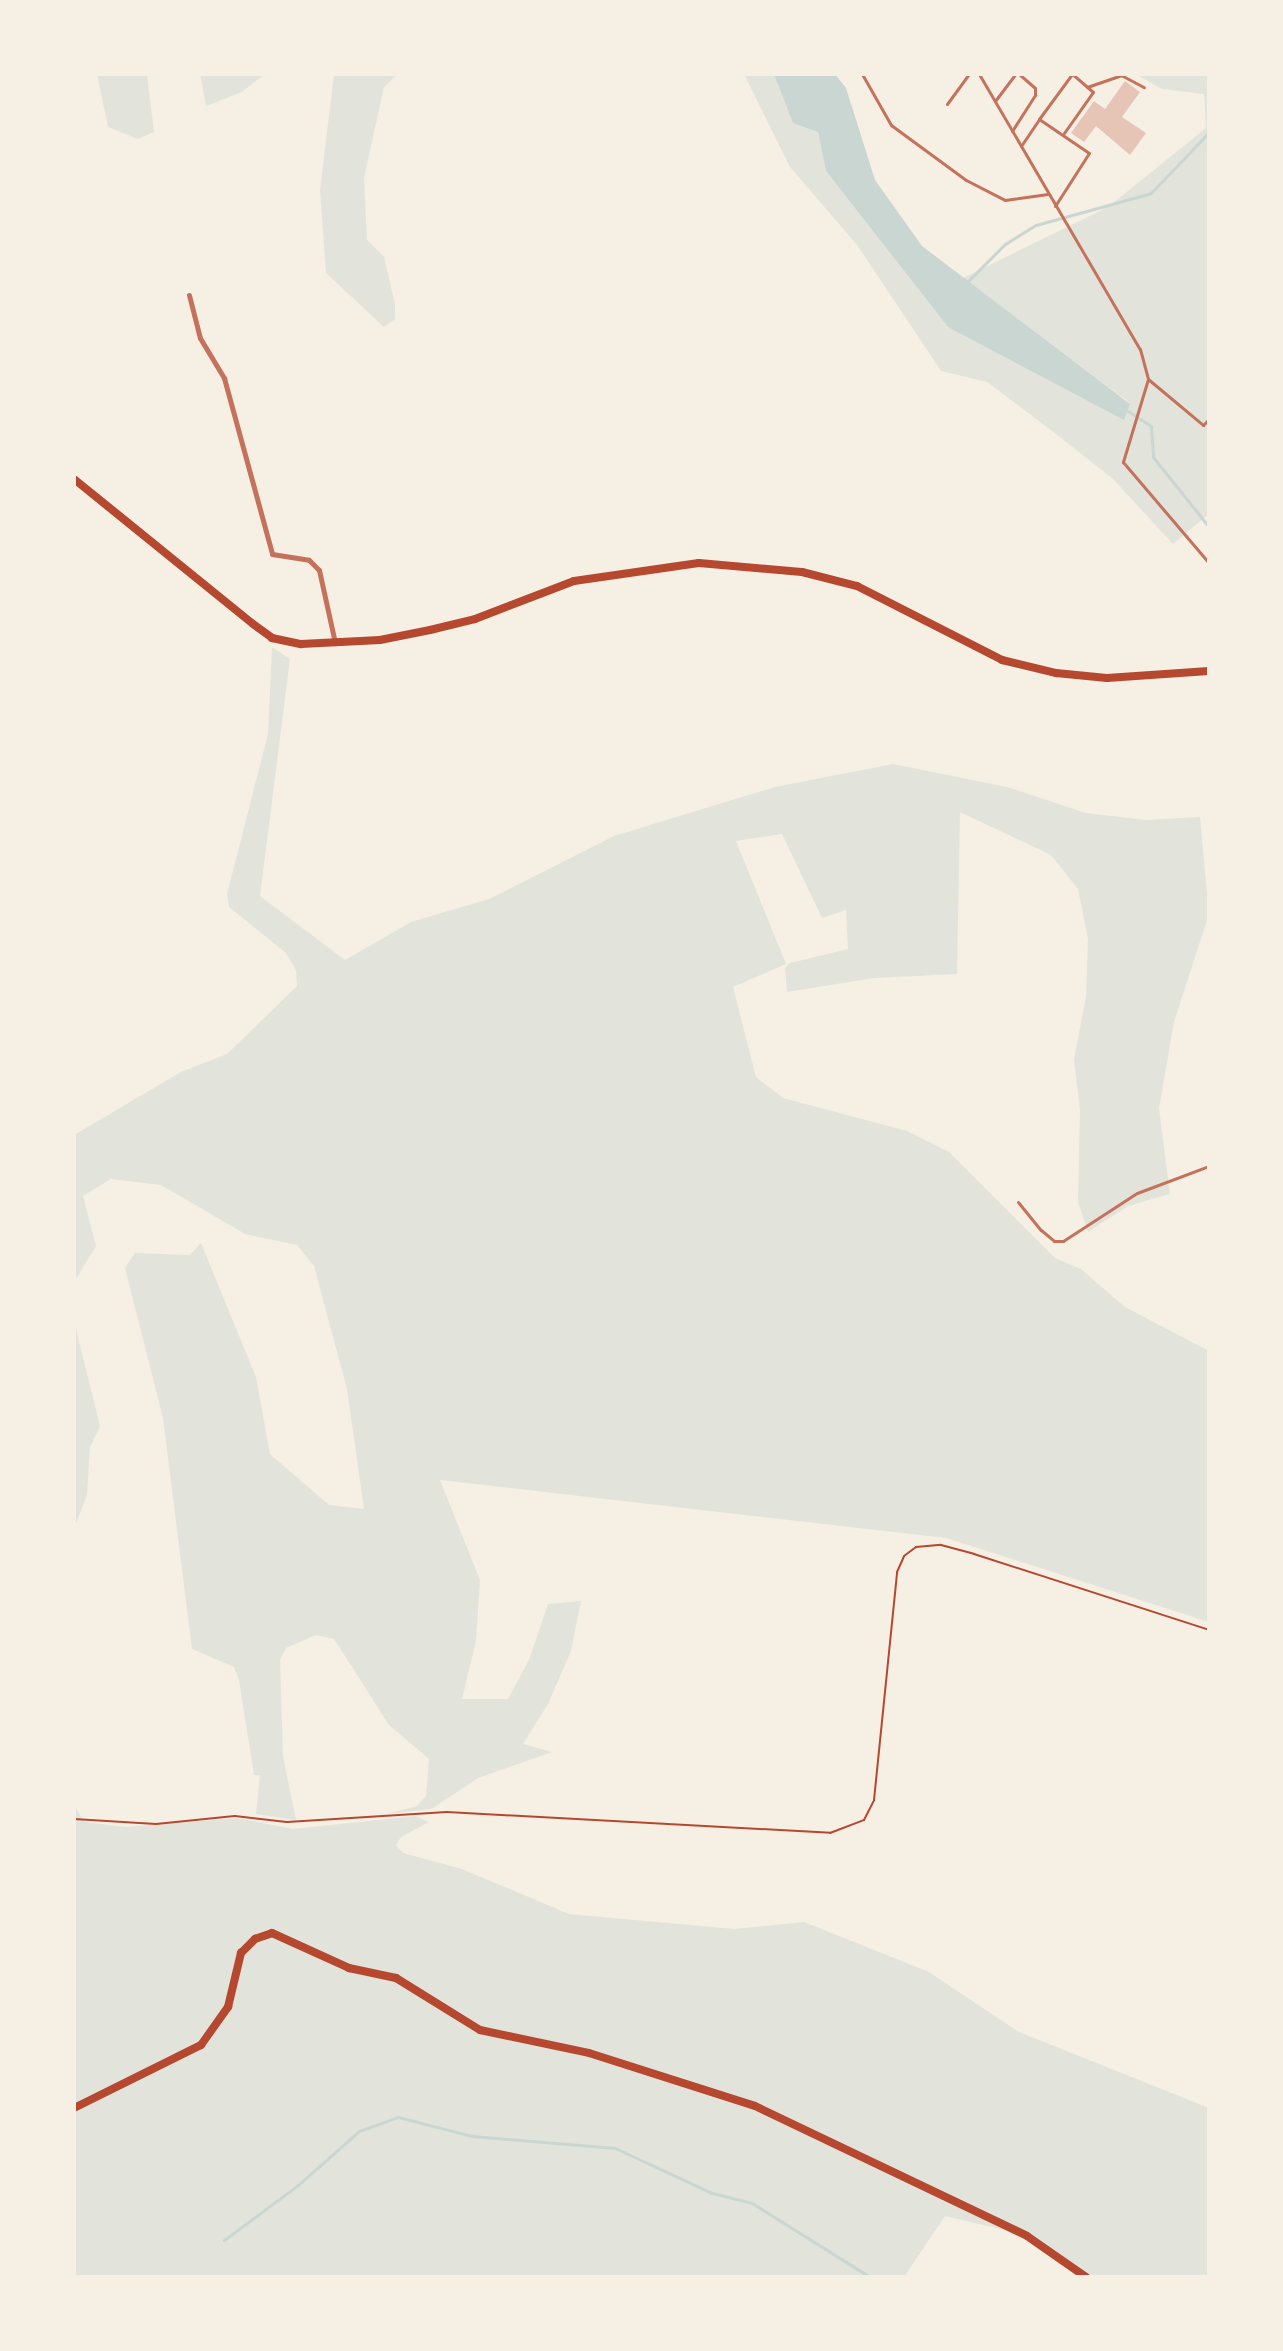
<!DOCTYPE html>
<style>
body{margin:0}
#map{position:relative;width:1283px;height:2351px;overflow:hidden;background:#f6efe4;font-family:"Space Grotesk",sans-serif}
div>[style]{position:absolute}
.green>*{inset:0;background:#e2e4dc}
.water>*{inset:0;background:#c9d6d2}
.stream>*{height:3px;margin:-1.5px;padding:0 1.5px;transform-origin:1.5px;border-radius:1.5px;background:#c9d6d2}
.building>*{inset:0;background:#e6c5b7}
.path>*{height:2px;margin:-1px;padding:0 1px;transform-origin:1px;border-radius:1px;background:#b5482f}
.service>*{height:3px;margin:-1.5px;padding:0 1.5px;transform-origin:1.5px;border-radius:1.5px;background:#c5725c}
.minor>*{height:5px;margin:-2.5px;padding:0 2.5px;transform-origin:2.5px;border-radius:2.5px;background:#c5725c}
.secondary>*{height:8px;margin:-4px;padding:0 4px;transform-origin:4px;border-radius:4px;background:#b5482f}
span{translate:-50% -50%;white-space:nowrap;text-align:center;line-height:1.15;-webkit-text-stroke:6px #f6efe4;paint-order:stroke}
.frame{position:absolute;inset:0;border:76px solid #f6efe4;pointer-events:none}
</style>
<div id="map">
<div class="green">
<i style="clip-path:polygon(97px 74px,147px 74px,154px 132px,138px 139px,108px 127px)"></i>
<i style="clip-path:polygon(200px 74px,265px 74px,242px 92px,206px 106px)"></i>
<i style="clip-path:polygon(334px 74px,398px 74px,384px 87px,364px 178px,367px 240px,384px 257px,395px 304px,395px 319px,384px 327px,326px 273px,320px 190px)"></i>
<i style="clip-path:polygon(744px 74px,774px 74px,818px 132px,826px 171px,948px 327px,1130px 403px,961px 279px,1108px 207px,1206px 128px,1204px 94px,1162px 89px,1135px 74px,1209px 74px,1209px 514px,1173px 544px,1113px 479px,1056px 434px,987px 382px,941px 371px,857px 245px,790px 167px)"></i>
<i style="clip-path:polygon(272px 647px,290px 659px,260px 896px,345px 960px,411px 922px,489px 899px,614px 836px,775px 787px,893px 764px,1007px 787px,1086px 813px,1146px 820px,1200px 817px,1209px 914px,1174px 1022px,1159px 1108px,1170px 1194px,1128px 1206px,1088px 1232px,1078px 1202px,1080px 1110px,1074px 1060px,1086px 996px,1088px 939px,1078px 889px,1051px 855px,960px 812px,957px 974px,874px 978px,787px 992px,785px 968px,790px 963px,848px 949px,846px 910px,822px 918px,782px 834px,736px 841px,786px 964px,733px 987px,756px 1077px,783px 1098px,907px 1131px,949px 1152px,1055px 1258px,1081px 1269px,1125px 1307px,1209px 1351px,1209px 1622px,946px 1538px,440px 1480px,480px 1580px,476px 1641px,462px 1699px,508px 1699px,529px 1660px,548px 1604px,581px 1601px,571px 1651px,548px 1704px,523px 1744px,552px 1752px,478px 1778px,431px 1809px,386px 1814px,417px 1806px,426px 1796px,429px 1759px,389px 1725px,334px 1639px,316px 1635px,286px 1648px,280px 1660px,283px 1756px,296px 1820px,256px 1814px,260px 1775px,254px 1775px,239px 1680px,234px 1667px,192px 1649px,163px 1418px,125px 1268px,135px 1253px,190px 1255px,201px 1243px,256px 1377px,270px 1454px,329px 1505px,364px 1509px,347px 1389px,314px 1266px,297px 1245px,245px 1234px,161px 1185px,111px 1179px,83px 1196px,96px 1246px,74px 1282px,74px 1135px,181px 1072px,227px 1054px,297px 986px,296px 970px,286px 953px,229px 907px,227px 894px,268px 734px)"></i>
<i style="clip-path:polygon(74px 1321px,100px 1426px,90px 1447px,87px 1495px,74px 1529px)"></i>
<i style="clip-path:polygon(74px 1804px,84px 1822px,126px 1827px,237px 1818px,293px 1829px,415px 1816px,429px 1822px,401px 1837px,396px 1845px,403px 1853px,462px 1869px,569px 1914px,735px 1929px,804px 1922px,929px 1972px,1019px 2032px,1209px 2108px,1209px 2277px,1089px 2277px,1030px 2236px,945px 2216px,904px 2277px,74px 2277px)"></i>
</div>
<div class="water">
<i style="clip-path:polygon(774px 74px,835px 74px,846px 88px,875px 180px,922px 246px,1130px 404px,1124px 420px,948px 327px,826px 171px,818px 132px,793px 123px)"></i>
</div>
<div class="stream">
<i style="left:965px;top:284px;width:57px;rotate:-45deg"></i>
<i style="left:1005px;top:244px;width:36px;rotate:-32deg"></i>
<i style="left:1036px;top:225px;width:119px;rotate:-15.5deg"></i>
<i style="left:1151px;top:193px;width:84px;rotate:-46.4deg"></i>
<i style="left:1128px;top:411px;width:27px;rotate:33deg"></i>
<i style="left:1151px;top:426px;width:31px;rotate:86deg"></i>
<i style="left:1153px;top:457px;width:90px;rotate:51.3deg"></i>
<i style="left:224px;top:2240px;width:92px;rotate:-36.6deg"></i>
<i style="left:298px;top:2185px;width:81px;rotate:-41.5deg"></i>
<i style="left:359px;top:2131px;width:41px;rotate:-19.7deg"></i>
<i style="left:398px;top:2117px;width:76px;rotate:14.4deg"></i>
<i style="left:472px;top:2136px;width:144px;rotate:4.8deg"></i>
<i style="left:615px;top:2148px;width:107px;rotate:24.9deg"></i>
<i style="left:712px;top:2193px;width:41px;rotate:14deg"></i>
<i style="left:752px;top:2203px;width:139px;rotate:32.1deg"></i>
</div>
<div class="building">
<i style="clip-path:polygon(1125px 81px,1140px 92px,1122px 117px,1146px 133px,1130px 155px,1096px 126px,1084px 142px,1071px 133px,1094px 101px,1105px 109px)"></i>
</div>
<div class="path">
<i style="left:74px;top:1819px;width:82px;rotate:3.5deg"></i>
<i style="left:156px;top:1824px;width:79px;rotate:-5.8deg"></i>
<i style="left:235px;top:1816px;width:52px;rotate:6.6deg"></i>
<i style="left:287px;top:1822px;width:160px;rotate:-3.6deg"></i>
<i style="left:447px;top:1812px;width:384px;rotate:3.1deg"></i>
<i style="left:830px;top:1833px;width:36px;rotate:-21deg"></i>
<i style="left:864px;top:1820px;width:22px;rotate:-63deg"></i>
<i style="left:874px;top:1800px;width:229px;rotate:-84.2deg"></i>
<i style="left:897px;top:1572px;width:17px;rotate:-66deg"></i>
<i style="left:904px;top:1556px;width:15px;rotate:-37deg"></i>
<i style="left:916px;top:1547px;width:25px;rotate:-5deg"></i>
<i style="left:941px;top:1545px;width:34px;rotate:15deg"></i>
<i style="left:974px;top:1554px;width:247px;rotate:17.9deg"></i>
</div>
<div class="service">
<i style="left:862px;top:74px;width:59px;rotate:60.4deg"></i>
<i style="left:891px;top:125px;width:93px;rotate:36.3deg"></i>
<i style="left:966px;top:180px;width:44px;rotate:27.1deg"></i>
<i style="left:1005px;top:200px;width:43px;rotate:-7.9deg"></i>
<i style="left:979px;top:74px;width:319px;rotate:59.7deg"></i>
<i style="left:1140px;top:349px;width:31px;rotate:75deg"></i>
<i style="left:1148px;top:379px;width:87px;rotate:106.8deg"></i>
<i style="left:1123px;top:462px;width:133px;rotate:49.6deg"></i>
<i style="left:1087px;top:87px;width:36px;rotate:-19deg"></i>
<i style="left:1121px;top:75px;width:26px;rotate:28deg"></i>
<i style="left:995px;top:101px;width:34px;rotate:-53deg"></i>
<i style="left:947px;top:104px;width:37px;rotate:-54deg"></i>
<i style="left:1039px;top:119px;width:56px;rotate:-53.7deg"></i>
<i style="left:1012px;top:131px;width:43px;rotate:-57.4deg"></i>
<i style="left:1035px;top:95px;width:7px;rotate:-90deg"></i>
<i style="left:1035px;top:88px;width:21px;rotate:-139deg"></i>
<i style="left:1064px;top:133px;width:50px;rotate:-54.7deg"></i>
<i style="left:1093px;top:92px;width:28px;rotate:-139deg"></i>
<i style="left:1021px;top:146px;width:32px;rotate:-56deg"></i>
<i style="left:1039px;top:119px;width:60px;rotate:34.2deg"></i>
<i style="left:1089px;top:153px;width:63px;rotate:122.7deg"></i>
<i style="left:1148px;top:379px;width:72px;rotate:39.9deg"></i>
<i style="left:1203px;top:425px;width:8px;rotate:-45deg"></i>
<i style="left:1018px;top:1202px;width:36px;rotate:51deg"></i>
<i style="left:1041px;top:1230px;width:17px;rotate:40deg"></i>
<i style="left:1054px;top:1241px;width:9px"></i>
<i style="left:1063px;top:1241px;width:88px;rotate:-33deg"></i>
<i style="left:1137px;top:1193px;width:77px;rotate:-20.6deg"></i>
</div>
<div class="minor">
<i style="left:189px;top:295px;width:44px;rotate:75.7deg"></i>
<i style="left:200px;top:338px;width:47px;rotate:59deg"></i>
<i style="left:224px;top:378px;width:182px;rotate:74.7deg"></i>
<i style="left:272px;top:554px;width:37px;rotate:9deg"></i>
<i style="left:309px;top:560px;width:14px;rotate:45deg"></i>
<i style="left:319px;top:570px;width:75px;rotate:77.6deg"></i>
</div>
<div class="secondary">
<i style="left:74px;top:479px;width:230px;rotate:39deg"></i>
<i style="left:253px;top:624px;width:24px;rotate:36deg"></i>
<i style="left:272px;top:638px;width:30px;rotate:12deg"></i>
<i style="left:301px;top:644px;width:79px;rotate:-2.9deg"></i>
<i style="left:380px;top:640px;width:51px;rotate:-11.3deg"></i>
<i style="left:430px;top:630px;width:46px;rotate:-13.7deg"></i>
<i style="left:475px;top:619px;width:106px;rotate:-21deg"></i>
<i style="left:574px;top:581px;width:126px;rotate:-8.2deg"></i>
<i style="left:699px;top:563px;width:103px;rotate:5deg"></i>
<i style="left:802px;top:572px;width:57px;rotate:14.3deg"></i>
<i style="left:857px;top:586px;width:163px;rotate:27deg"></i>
<i style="left:1002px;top:660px;width:56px;rotate:13.5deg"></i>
<i style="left:1056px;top:673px;width:51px;rotate:5.6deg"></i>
<i style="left:1107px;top:678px;width:102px;rotate:-3.9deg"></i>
<i style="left:74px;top:2108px;width:142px;rotate:-26.4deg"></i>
<i style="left:201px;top:2045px;width:47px;rotate:-54.6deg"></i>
<i style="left:228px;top:2007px;width:56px;rotate:-76.5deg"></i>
<i style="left:241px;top:1953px;width:20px;rotate:-45deg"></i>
<i style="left:255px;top:1939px;width:18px;rotate:-19deg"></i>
<i style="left:272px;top:1933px;width:85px;rotate:24.4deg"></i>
<i style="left:349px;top:1968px;width:48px;rotate:12deg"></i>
<i style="left:396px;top:1978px;width:99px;rotate:31.8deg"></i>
<i style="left:480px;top:2030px;width:111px;rotate:11.9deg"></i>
<i style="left:589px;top:2053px;width:174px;rotate:17.7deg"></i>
<i style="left:755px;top:2106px;width:301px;rotate:25.5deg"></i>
<i style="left:1027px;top:2236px;width:72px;rotate:34.8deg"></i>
</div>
<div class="frame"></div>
</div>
